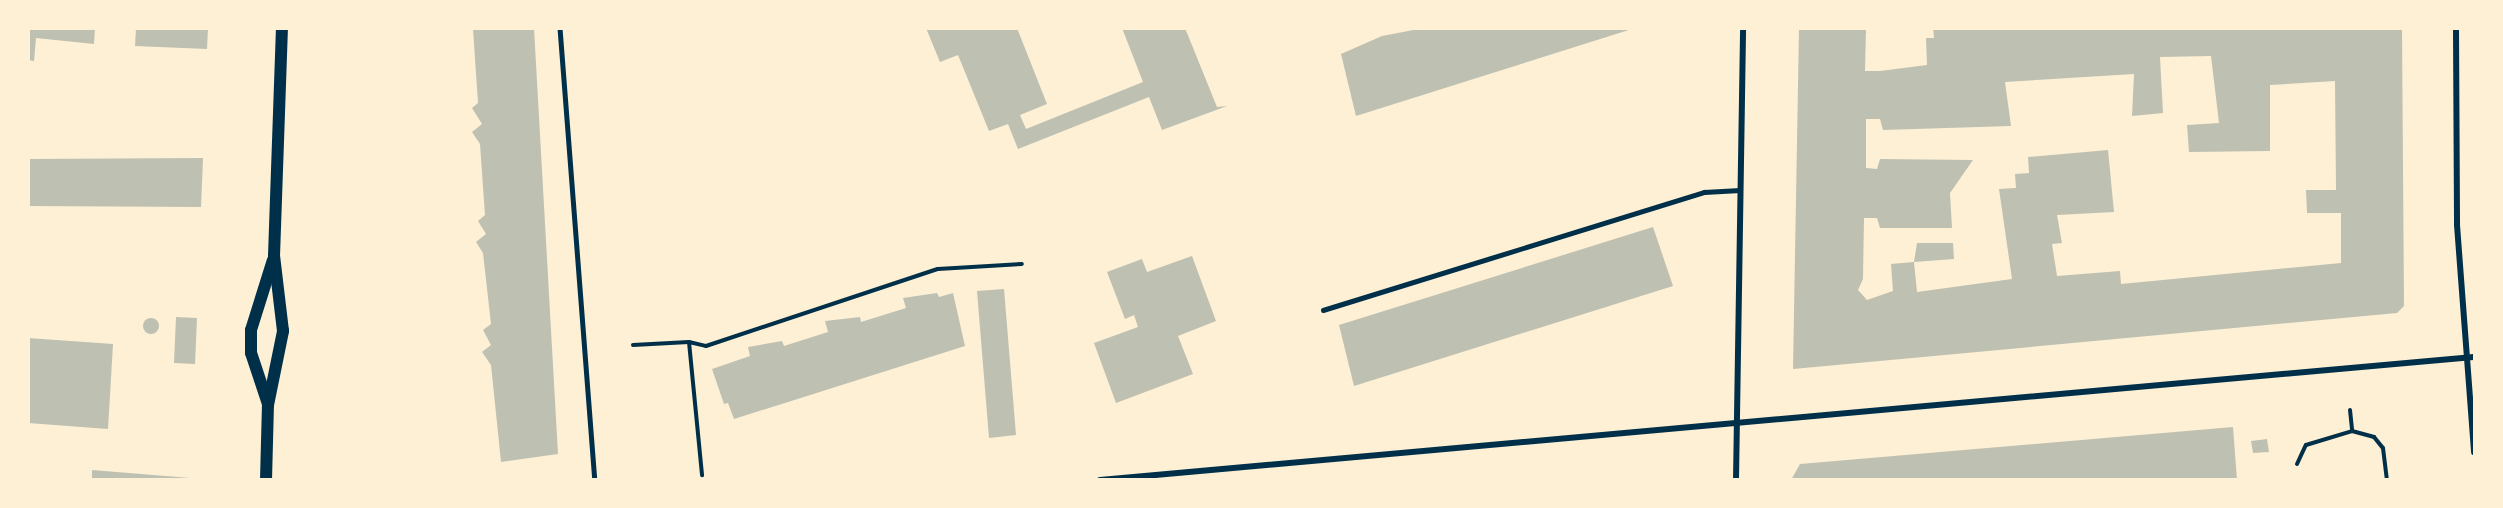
<!DOCTYPE html>
<style>
body{margin:0}
#map{position:relative;width:2503px;height:508px;overflow:hidden;background:#fdf0d5;font-family:Overpass,sans-serif}
div>[style]{position:absolute}
.building>*{inset:0;background:#bec0b2}
.round{border-radius:50%}
.path>*{height:4px;margin:-2px;padding:0 2px;transform-origin:2px;border-radius:2px;background:#003049}
.service>*{height:4.5px;margin:-2.25px;padding:0 2.25px;transform-origin:2.25px;border-radius:2.25px;background:#003049}
.minor>*{height:6px;margin:-3px;padding:0 3px;transform-origin:3px;border-radius:3px;background:#003049}
.secondary>*{height:12px;margin:-6px;padding:0 6px;transform-origin:6px;border-radius:6px;background:#003049}
span{translate:-50% -50%;white-space:nowrap;text-align:center;line-height:1.15;-webkit-text-stroke:6px #fdf0d5;paint-order:stroke}
.frame{position:absolute;inset:0;border:30px solid #fdf0d5;pointer-events:none}
</style>
<div id="map">
<div class="building">
<i style="clip-path:polygon(28px 28px,95px 28px,94px 44px,36px 38px,34px 61px,28px 60px)"></i>
<i style="clip-path:polygon(136px 28px,208px 28px,207px 49px,135px 46px)"></i>
<i style="clip-path:polygon(534px 28px,558px 454px,501px 462px,491px 365px,482px 352px,491px 345px,483px 330px,491px 324px,483px 253px,476px 242px,486px 234px,478px 221px,485px 215px,480px 144px,472px 132px,482px 124px,472px 108px,478px 103px,473px 29px)"></i>
<i style="clip-path:polygon(926px 28px,1017px 28px,1047px 104px,1020px 115px,1026px 129px,1143px 82px,1122px 28px,1185px 28px,1217px 107px,1227px 106px,1162px 130px,1149px 97px,1018px 149px,1008px 124px,989px 131px,958px 55px,940px 62px)"></i>
<i style="clip-path:polygon(1424px 28px,1632px 28px,1632px 29px,1356px 116px,1341px 54px,1382px 36px)"></i>
<i style="clip-path:polygon(evenodd,1799px 28px,1866px 28px,1865px 71px,1880px 71px,1927px 65px,1926px 38px,1934px 38px,1933px 28px,2402px 28px,2404px 306px,2397px 313px,1793px 369px,1799px 28px,2211px 56px,2219px 123px,2187px 125px,2189px 152px,2270px 151px,2270px 85px,2335px 81px,2336px 190px,2306px 190px,2307px 213px,2341px 213px,2341px 263px,2121px 284px,2120px 271px,2057px 276px,2052px 244px,2062px 243px,2057px 215px,2114px 212px,2108px 150px,2028px 157px,2029px 173px,2015px 174px,2016px 188px,1999px 189px,2012px 279px,1917px 292px,1914px 262px,1954px 259px,1953px 243px,1917px 243px,1914px 262px,1891px 264px,1893px 291px,1867px 300px,1858px 290px,1863px 279px,1864px 218px,1877px 218px,1880px 228px,1952px 228px,1950px 193px,1973px 160px,1880px 159px,1877px 169px,1866px 168px,1866px 119px,1880px 119px,1883px 130px,2011px 126px,2005px 82px,2134px 74px,2132px 116px,2163px 113px,2160px 57px,2211px 56px)"></i>
<i style="clip-path:polygon(203px 158px,201px 207px,28px 206px,28px 159px)"></i>
<i style="clip-path:polygon(1653px 227px,1673px 286px,1354px 386px,1339px 325px)"></i>
<i style="clip-path:polygon(1192px 256px,1216px 321px,1178px 336px,1193px 374px,1116px 403px,1094px 343px,1138px 327px,1134px 315px,1125px 319px,1107px 272px,1142px 259px,1147px 272px)"></i>
<i style="clip-path:polygon(1004px 289px,1016px 435px,989px 438px,977px 291px)"></i>
<i style="clip-path:polygon(937px 293px,939px 297px,953px 293px,965px 346px,734px 419px,728px 403px,724px 404px,712px 369px,750px 356px,748px 347px,782px 341px,784px 346px,828px 332px,825px 321px,860px 317px,861px 322px,906px 308px,903px 298px)"></i>
<i style="clip-path:polygon(176px 317px,197px 318px,195px 364px,174px 363px)"></i>
<i class="round" style="left:143px;top:318px;width:16px;height:16px"></i>
<i style="clip-path:polygon(28px 338px,113px 344px,108px 429px,28px 423px)"></i>
<i style="clip-path:polygon(2233px 427px,2237px 480px,1791px 480px,1800px 464px)"></i>
<i style="clip-path:polygon(2267px 439px,2269px 452px,2253px 453px,2251px 441px)"></i>
<i style="clip-path:polygon(92px 470px,190px 478px,190px 480px,92px 480px)"></i>
</div>
<div class="path">
<i style="left:689px;top:342px;width:17px;rotate:13deg"></i>
<i style="left:706px;top:346px;width:244px;rotate:-18.4deg"></i>
<i style="left:938px;top:269px;width:84px;rotate:-3.4deg"></i>
<i style="left:633px;top:345px;width:56px;rotate:-3.1deg"></i>
<i style="left:689px;top:342px;width:134px;rotate:84.4deg"></i>
<i style="left:2350px;top:410px;width:20px;rotate:84deg"></i>
<i style="left:2297px;top:464px;width:21px;rotate:-65deg"></i>
<i style="left:2306px;top:445px;width:48px;rotate:-16.9deg"></i>
<i style="left:2352px;top:431px;width:23px;rotate:15deg"></i>
<i style="left:2374px;top:437px;width:14px;rotate:51deg"></i>
<i style="left:2383px;top:448px;width:32px;rotate:83deg"></i>
</div>
<div class="service">
<i style="left:560px;top:28px;width:453px;rotate:85.6deg"></i>
<i style="left:1323px;top:310px;width:399px;rotate:-17.2deg"></i>
<i style="left:1704px;top:192px;width:36px;rotate:-3deg"></i>
</div>
<div class="minor">
<i style="left:2456px;top:28px;width:197px;rotate:89.7deg"></i>
<i style="left:2457px;top:225px;width:228px;rotate:85.7deg"></i>
<i style="left:1100px;top:480px;width:1379px;rotate:-5.12deg"></i>
<i style="left:1736px;top:480px;width:452px;rotate:-89.1deg"></i>
</div>
<div class="secondary">
<i style="left:268px;top:404px;width:54px;rotate:-108.4deg"></i>
<i style="left:251px;top:353px;width:23px;rotate:-90deg"></i>
<i style="left:251px;top:330px;width:73px;rotate:-72.6deg"></i>
<i style="left:266px;top:480px;width:75px;rotate:-88.5deg"></i>
<i style="left:268px;top:405px;width:76px;rotate:-78.5deg"></i>
<i style="left:283px;top:331px;width:76px;rotate:-96.8deg"></i>
<i style="left:274px;top:256px;width:228px;rotate:-88deg"></i>
</div>
<div class="frame"></div>
</div>
